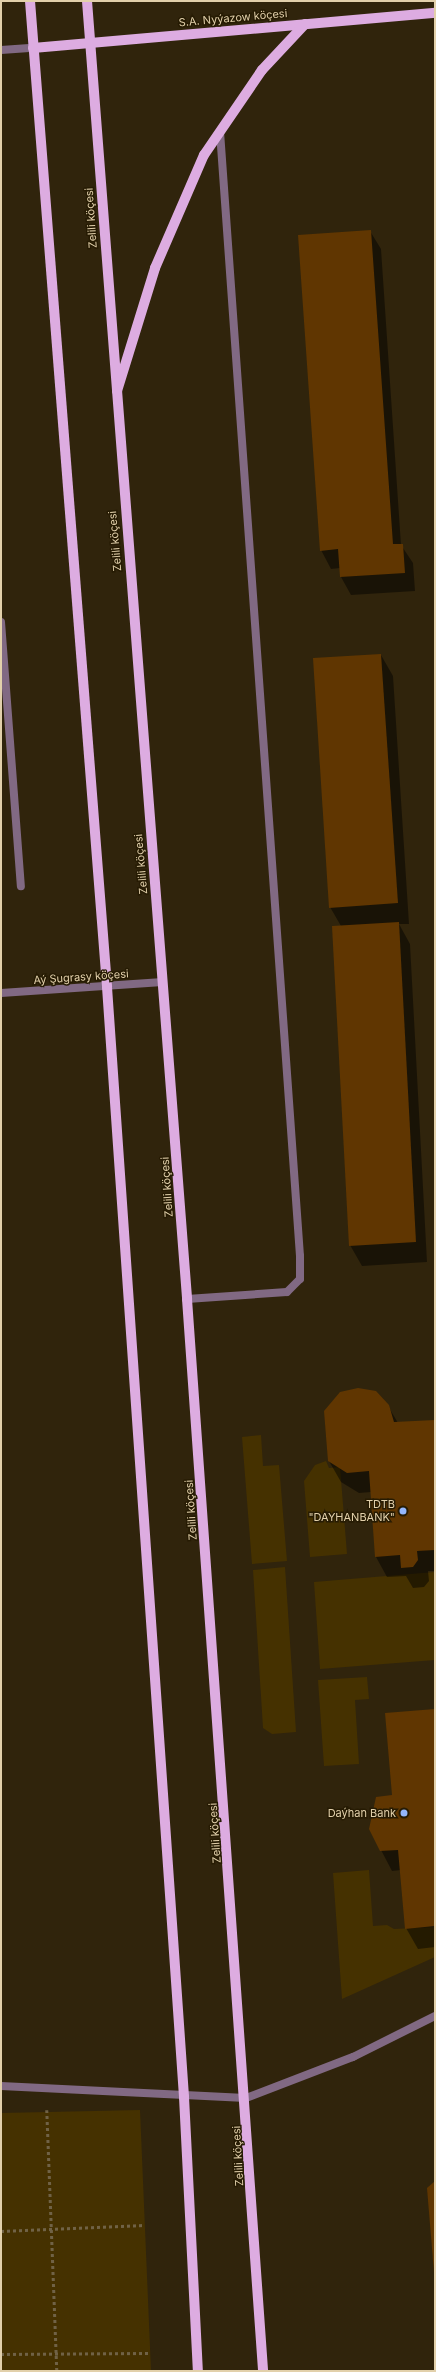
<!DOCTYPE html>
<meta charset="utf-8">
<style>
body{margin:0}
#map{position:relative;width:436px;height:2372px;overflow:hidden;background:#30240c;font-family:Inter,sans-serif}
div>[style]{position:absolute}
.green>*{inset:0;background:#453100}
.shadow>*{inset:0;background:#0007}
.building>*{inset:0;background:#603601}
.path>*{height:2.5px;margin-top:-1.25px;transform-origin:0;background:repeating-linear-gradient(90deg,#706246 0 3px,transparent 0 6px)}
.service>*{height:8px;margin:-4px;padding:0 4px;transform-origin:4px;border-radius:4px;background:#816983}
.minor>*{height:8px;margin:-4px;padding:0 4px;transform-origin:4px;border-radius:4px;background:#816983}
.tertiary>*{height:8px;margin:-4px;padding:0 4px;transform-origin:4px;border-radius:4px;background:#816983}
.primary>*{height:10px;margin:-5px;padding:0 5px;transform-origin:5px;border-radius:5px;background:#ddace1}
.dots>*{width:11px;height:11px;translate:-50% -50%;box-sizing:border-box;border:2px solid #261b03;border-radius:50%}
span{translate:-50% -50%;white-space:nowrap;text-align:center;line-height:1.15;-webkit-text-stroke:3px #261b03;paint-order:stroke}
.street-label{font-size:11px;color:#e2d0ab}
.poi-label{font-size:11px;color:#e2d0ab}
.right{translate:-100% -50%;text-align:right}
.frame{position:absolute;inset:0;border:2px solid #e2d0ab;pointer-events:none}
</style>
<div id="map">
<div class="green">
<i style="clip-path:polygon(261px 1435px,263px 1466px,279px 1465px,287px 1561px,252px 1564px,242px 1437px)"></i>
<i style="clip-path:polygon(326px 1461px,329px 1468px,340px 1467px,347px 1554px,310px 1557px,304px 1481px,315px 1465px)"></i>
<i style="clip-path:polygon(285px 1567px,296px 1732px,272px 1734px,263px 1728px,253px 1570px)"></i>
<i style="clip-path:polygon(435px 1572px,435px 1660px,320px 1669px,314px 1582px)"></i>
<i style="clip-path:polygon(367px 1677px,369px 1699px,355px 1700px,359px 1764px,324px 1766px,318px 1680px)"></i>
<i style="clip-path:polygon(369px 1870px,373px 1926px,387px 1925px,394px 1929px,435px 1927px,435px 1957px,342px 1999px,333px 1873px)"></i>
<i style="clip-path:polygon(140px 2110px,151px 2371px,1px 2371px,1px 2113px)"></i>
</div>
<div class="shadow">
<i style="clip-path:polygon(370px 231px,381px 249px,401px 545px,413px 563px,415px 591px,351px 595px,341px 577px,340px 568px,331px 569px,321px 550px)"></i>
<i style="clip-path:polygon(381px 655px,393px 676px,409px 924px,399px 924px,410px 944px,427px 1262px,362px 1266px,350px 1245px,341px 926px,330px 907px)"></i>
<i style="clip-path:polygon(388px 1406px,398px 1423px,435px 1421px,435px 1571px,428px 1571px,429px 1581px,424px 1587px,413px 1588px,406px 1576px,387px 1577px,376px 1557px,371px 1492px,359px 1493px,341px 1482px,329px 1461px)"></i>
<i style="clip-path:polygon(435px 1710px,435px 1947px,418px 1949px,406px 1928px,401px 1870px,392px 1871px,381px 1850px,393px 1796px)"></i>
<i style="clip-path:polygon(435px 2182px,435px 2286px,428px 2189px)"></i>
</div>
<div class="building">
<i style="clip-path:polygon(371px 230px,393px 544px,403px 544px,405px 573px,340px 577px,338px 549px,320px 551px,298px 235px)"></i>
<i style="clip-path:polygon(381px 654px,398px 903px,329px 908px,313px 658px)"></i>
<i style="clip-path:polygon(399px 922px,416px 1242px,349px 1246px,332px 926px)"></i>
<i style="clip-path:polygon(358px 1388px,376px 1391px,389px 1405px,394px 1422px,435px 1420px,435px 1550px,417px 1551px,418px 1560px,413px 1567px,401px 1568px,400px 1555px,375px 1557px,369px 1471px,347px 1473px,328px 1461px,324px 1411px,340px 1392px)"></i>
<i style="clip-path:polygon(435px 1709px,435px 1926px,405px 1929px,398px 1850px,380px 1851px,369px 1829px,376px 1797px,392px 1795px,385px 1713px)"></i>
<i style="clip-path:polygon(435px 2181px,435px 2285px,427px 2188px)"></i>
</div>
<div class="path">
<i style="left:47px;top:2110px;width:261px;rotate:87.8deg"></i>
<i style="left:1px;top:2231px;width:144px;rotate:-2.4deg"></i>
<i style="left:1px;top:2354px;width:147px;rotate:-0.4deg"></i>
</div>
<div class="service">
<i style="left:1px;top:50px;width:32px;rotate:-4deg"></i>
<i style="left:1px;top:622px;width:265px;rotate:85.7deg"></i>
<i style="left:187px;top:1299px;width:100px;rotate:-4deg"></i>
<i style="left:287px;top:1292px;width:18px;rotate:-45deg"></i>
<i style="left:300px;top:1279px;width:23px;rotate:-90deg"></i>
<i style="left:300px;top:1256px;width:1127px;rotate:-94.07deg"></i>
</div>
<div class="minor">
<i style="left:1px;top:2086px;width:245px;rotate:2.8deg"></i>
<i style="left:246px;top:2098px;width:115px;rotate:-21deg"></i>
<i style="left:353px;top:2057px;width:92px;rotate:-26.6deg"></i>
</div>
<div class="tertiary">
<i style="left:1px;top:993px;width:162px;rotate:-3.9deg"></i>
</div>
<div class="primary">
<i style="left:30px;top:1px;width:989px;rotate:85.53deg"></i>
<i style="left:107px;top:987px;width:1113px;rotate:86.03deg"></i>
<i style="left:184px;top:2097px;width:274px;rotate:87.1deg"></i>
<i style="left:87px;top:1px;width:1302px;rotate:85.59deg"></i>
<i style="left:187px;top:1299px;width:1075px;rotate:85.94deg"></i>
<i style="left:33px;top:48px;width:404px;rotate:-5deg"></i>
<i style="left:117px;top:391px;width:129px;rotate:-72.8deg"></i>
<i style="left:155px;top:268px;width:123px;rotate:-66.6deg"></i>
<i style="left:204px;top:155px;width:103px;rotate:-55.7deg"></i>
<i style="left:262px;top:70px;width:63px;rotate:-46.9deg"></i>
</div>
<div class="dots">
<i style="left:403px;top:1511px;background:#94b7fd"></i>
<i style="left:404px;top:1813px;background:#94b7fd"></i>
</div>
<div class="street-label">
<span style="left:233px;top:18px;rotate:-5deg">S.A. Nyýazow köçesi</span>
<span style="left:91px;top:218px;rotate:-94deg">Zelili köçesi</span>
<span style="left:115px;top:541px;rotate:-95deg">Zelili köçesi</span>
<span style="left:141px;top:864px;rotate:-95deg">Zelili köçesi</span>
<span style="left:81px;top:977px;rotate:-4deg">Aý Şugrasy köçesi</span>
<span style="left:167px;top:1187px;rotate:-94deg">Zelili köçesi</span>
<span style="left:191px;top:1510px;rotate:-94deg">Zelili köçesi</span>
<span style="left:215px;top:1833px;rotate:-94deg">Zelili köçesi</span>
<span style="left:238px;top:2156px;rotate:-93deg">Zelili köçesi</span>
</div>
<div class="poi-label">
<span class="right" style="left:395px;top:1511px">TDTB<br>"DAYHANBANK"</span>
<span class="right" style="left:396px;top:1813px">Daýhan Bank</span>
</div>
<div class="frame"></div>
</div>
